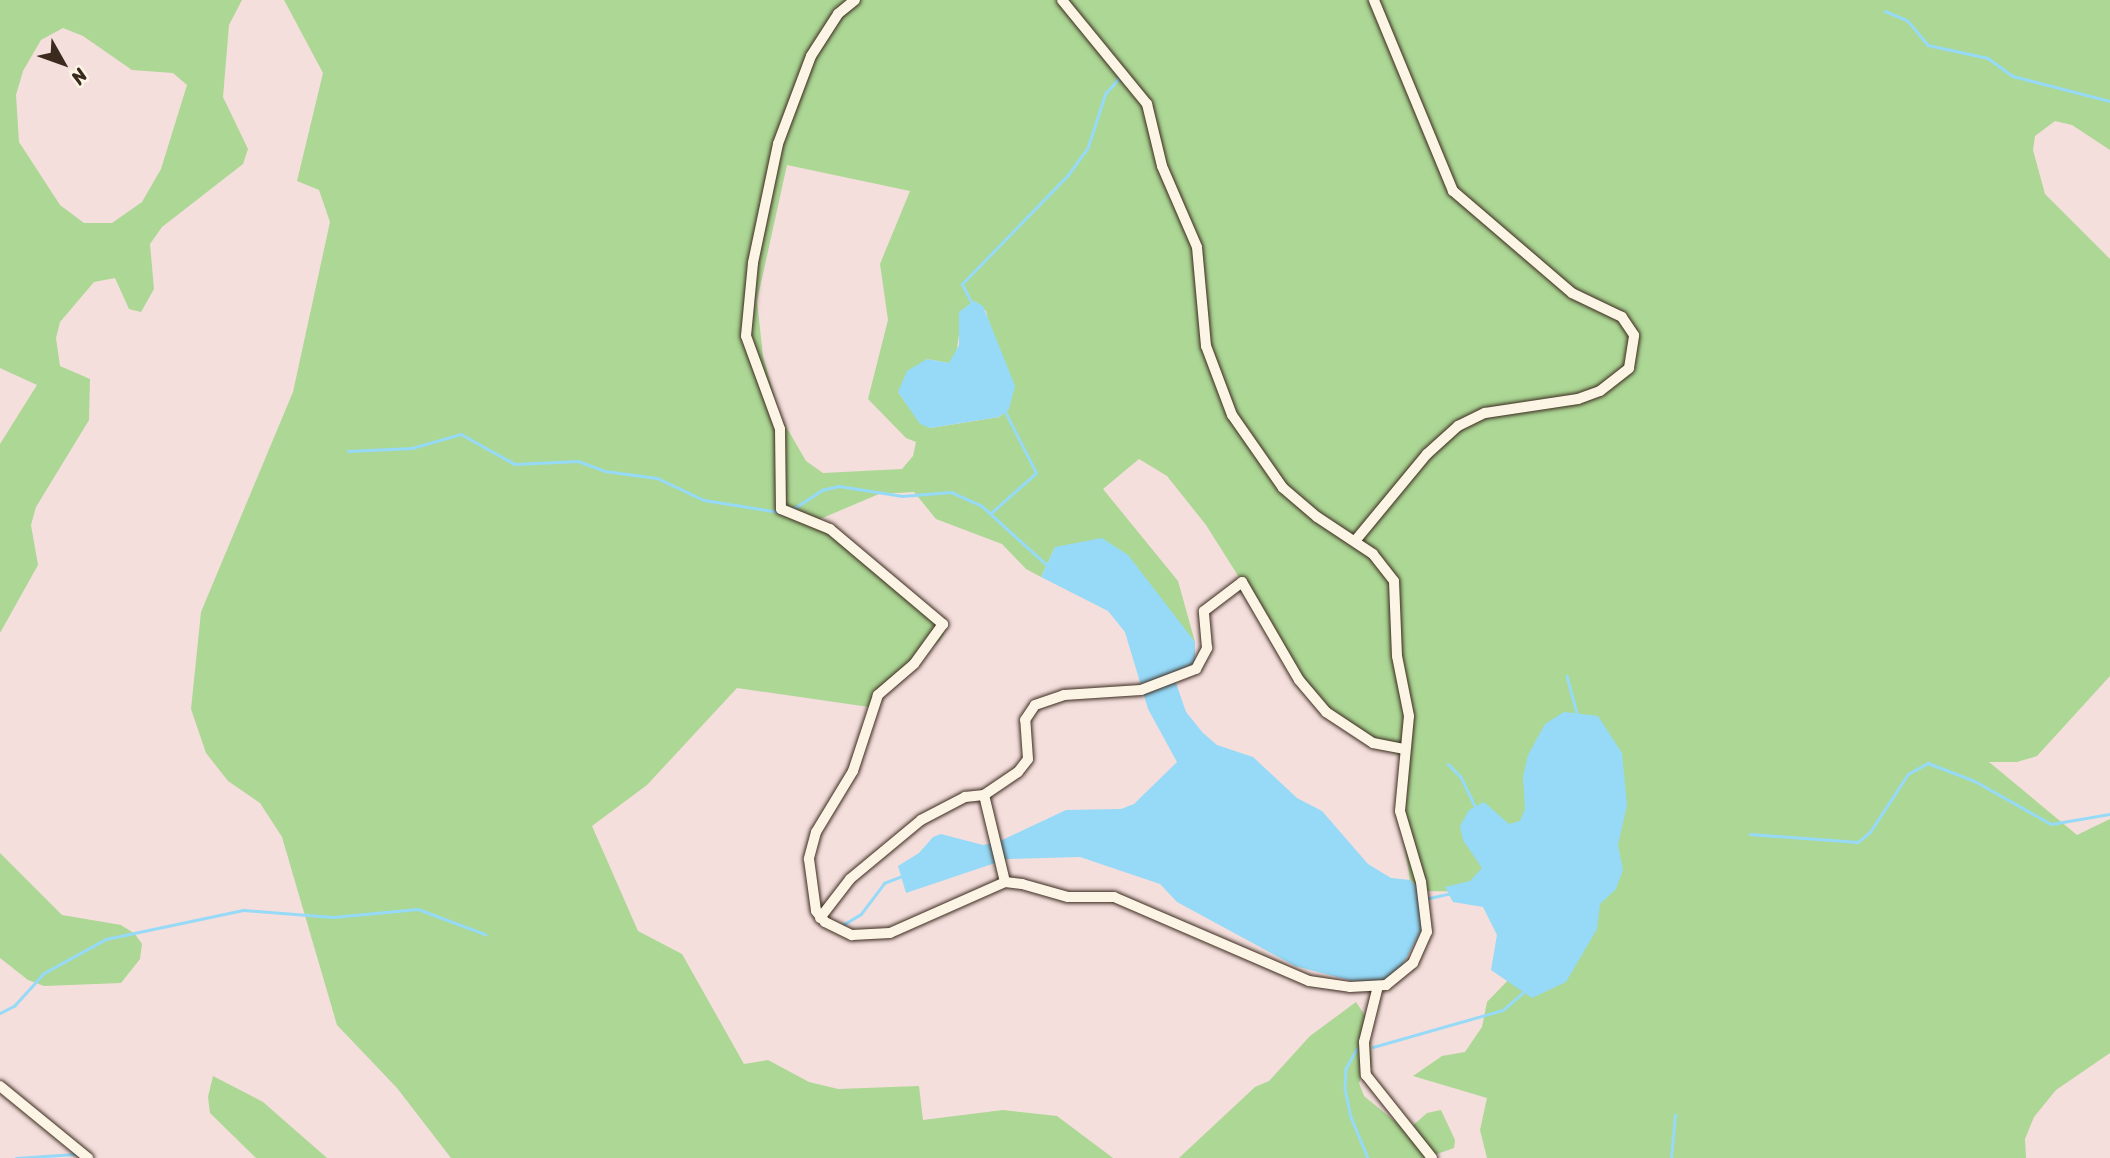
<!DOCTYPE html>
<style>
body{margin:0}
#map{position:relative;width:2110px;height:1158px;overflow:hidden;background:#f4dfdd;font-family:Sriracha,sans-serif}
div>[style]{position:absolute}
.green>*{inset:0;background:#acd795}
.water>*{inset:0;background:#96daf8}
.stream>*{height:2.5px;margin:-1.25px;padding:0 1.25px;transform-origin:1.25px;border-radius:1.25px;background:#96daf8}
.roads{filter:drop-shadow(0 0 2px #3b2a1e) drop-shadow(0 0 2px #3b2a1e)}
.street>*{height:10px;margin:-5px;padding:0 5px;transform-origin:5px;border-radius:5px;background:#fcf5e5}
span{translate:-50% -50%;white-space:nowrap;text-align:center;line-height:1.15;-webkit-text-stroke:7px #fcf5e5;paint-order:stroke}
.north{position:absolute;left:28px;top:28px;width:70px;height:70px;-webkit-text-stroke:5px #fcf5e5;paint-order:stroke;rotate:130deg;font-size:19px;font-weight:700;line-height:28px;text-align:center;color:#3b2a1e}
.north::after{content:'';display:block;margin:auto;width:24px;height:32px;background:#3b2a1e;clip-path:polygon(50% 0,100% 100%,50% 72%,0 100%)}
</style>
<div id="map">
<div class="green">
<i style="clip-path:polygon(evenodd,0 0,242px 0,229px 25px,223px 97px,248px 149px,243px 164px,162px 227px,150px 244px,154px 289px,141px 312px,129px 309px,115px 278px,94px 282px,60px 322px,56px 338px,60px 366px,90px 379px,89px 420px,36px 507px,31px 525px,38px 565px,0 633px,0 444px,37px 385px,0 368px,0 0,63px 28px,83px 36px,132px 70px,173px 73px,187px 85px,161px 169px,142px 202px,112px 223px,84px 223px,60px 205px,19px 142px,16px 95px,23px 71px,41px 40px,63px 28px)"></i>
<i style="clip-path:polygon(evenodd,284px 0,2110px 0,2110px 150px,2072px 125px,2055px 121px,2035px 136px,2033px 150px,2045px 194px,2110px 259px,2110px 676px,2037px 756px,2017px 762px,1989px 762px,2077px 835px,2110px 819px,2110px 1053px,2056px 1090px,2034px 1117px,2025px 1139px,2026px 1158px,1487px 1158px,1480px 1130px,1487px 1098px,1413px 1076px,1442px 1056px,1465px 1052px,1482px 1027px,1487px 1002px,1515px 973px,1493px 892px,1422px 891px,1410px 880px,1401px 824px,1400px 755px,1364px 742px,1319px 704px,1206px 525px,1167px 476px,1139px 459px,1103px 489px,1178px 581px,1195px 642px,1175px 618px,1055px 547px,1041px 577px,1026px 569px,1002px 544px,936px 519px,914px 492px,879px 494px,813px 522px,838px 535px,937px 621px,944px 634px,940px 640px,869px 707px,737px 688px,647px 785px,592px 826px,638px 931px,682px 954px,744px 1064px,768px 1060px,809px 1082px,838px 1089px,919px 1086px,923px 1120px,1003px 1110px,1057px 1116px,1113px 1158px,451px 1158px,397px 1088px,337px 1025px,282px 837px,260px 803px,228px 781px,206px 753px,191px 709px,201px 612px,293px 392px,330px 222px,319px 190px,297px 181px,323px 73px,284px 0,787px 165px,910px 191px,880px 264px,888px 320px,868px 399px,906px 438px,916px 442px,913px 456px,902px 469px,823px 473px,806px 461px,780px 416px,763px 356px,757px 301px,787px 165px,284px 0,974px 301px,986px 311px,1009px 409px,999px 417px,930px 428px,920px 423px,898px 392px,927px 359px,949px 363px,956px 356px,961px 320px,974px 301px)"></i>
<i style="clip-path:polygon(0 853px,62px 915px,121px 925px,135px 934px,142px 944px,140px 959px,121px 983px,44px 986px,28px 980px,0 958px)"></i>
<i style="clip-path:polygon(1356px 1002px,1372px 1026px,1369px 1028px,1372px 1067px,1363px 1072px,1359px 1083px,1364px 1096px,1402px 1127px,1411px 1127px,1427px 1113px,1441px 1110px,1455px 1140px,1454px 1148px,1426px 1158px,1179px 1158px,1255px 1087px,1269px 1081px,1310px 1036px)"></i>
<i style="clip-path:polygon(213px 1076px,263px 1102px,327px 1158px,256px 1158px,210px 1113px,208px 1097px)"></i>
</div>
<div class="water">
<i style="clip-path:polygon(974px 301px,983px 306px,1015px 386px,1009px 409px,999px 417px,930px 428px,920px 424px,898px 392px,907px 371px,927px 359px,949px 363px,959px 345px,959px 312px)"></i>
<i style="clip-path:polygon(1102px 538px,1128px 555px,1195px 642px,1195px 662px,1174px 677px,1186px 712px,1203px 733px,1217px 745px,1253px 757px,1297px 798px,1322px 811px,1368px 864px,1391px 878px,1410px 880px,1418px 888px,1424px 925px,1399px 972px,1383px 981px,1352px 981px,1295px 966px,1177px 902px,1160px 884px,1080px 857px,1007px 859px,906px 893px,898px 866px,919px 853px,933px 837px,941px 834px,983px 845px,998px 842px,1066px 810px,1121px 809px,1134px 804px,1177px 762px,1148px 709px,1125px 632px,1108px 611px,1041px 577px,1055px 547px)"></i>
<i style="clip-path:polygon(1564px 712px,1598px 716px,1622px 753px,1627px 805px,1618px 845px,1623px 870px,1616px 889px,1600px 904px,1597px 929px,1566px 982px,1532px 998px,1491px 970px,1497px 935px,1483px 907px,1453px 902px,1445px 887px,1470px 881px,1482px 868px,1463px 840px,1460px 826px,1469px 810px,1484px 802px,1509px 824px,1520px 821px,1525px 809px,1523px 777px,1528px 755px,1545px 724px)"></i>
</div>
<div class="stream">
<i style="left:1885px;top:11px;width:25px;rotate:23deg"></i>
<i style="left:1908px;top:21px;width:31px;rotate:50deg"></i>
<i style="left:1928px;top:45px;width:61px;rotate:12.2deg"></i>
<i style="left:1988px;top:58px;width:31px;rotate:36deg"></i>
<i style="left:2013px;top:76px;width:100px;rotate:14.5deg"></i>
<i style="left:972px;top:304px;width:22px;rotate:-117deg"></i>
<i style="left:962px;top:284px;width:152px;rotate:-45.8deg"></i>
<i style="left:1068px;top:175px;width:34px;rotate:-54deg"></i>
<i style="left:1088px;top:147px;width:56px;rotate:-72.2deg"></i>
<i style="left:1105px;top:94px;width:21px;rotate:-49deg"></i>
<i style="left:348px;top:451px;width:64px;rotate:-2.7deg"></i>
<i style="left:412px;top:448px;width:51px;rotate:-15.9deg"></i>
<i style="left:461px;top:434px;width:62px;rotate:29.1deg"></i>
<i style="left:515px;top:464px;width:63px;rotate:-2.7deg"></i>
<i style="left:578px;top:461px;width:29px;rotate:20deg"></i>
<i style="left:605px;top:471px;width:52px;rotate:7.7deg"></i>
<i style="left:657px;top:478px;width:52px;rotate:25.1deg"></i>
<i style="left:704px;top:500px;width:77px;rotate:9deg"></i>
<i style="left:793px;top:509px;width:35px;rotate:-33deg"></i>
<i style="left:822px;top:490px;width:17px;rotate:-13deg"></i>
<i style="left:839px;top:486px;width:64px;rotate:9deg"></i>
<i style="left:902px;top:496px;width:49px;rotate:-4.7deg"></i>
<i style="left:951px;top:492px;width:34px;rotate:24deg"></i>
<i style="left:982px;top:506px;width:89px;rotate:42.3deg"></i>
<i style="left:991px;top:513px;width:60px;rotate:-41.6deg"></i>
<i style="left:1036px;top:473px;width:71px;rotate:-116.9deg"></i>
<i style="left:1567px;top:676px;width:38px;rotate:75deg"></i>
<i style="left:1448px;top:764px;width:18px;rotate:45deg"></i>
<i style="left:1461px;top:777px;width:37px;rotate:64deg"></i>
<i style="left:1750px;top:834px;width:108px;rotate:4.2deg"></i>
<i style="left:1858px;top:842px;width:16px;rotate:-40deg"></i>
<i style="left:1870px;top:832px;width:69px;rotate:-56.8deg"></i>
<i style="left:1908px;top:774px;width:23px;rotate:-29deg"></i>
<i style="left:1928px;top:763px;width:50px;rotate:21deg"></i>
<i style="left:1975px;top:781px;width:87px;rotate:29.5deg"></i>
<i style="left:2051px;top:824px;width:60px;rotate:-9.6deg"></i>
<i style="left:1429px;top:898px;width:24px;rotate:-12deg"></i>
<i style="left:841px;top:926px;width:23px;rotate:-31deg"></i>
<i style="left:861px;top:914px;width:39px;rotate:-53deg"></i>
<i style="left:884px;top:883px;width:22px;rotate:-21deg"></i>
<i style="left:0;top:1013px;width:16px;rotate:-27deg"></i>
<i style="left:14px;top:1006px;width:45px;rotate:-47.7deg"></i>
<i style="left:44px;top:973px;width:71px;rotate:-28.7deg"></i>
<i style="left:106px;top:939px;width:141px;rotate:-11.9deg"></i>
<i style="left:244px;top:910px;width:89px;rotate:4.5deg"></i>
<i style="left:333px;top:917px;width:85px;rotate:-5.4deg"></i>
<i style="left:418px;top:909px;width:72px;rotate:20.5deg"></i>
<i style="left:1373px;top:1047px;width:135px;rotate:-15.9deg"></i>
<i style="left:1503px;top:1010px;width:29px;rotate:-41deg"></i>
<i style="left:1357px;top:1049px;width:23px;rotate:119deg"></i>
<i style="left:1346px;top:1069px;width:20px;rotate:93deg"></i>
<i style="left:1345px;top:1089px;width:29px;rotate:78deg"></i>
<i style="left:1351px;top:1117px;width:44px;rotate:67.5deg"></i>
<i style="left:16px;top:1158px;width:59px;rotate:-3.9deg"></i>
<i style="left:1671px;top:1158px;width:43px;rotate:-84.7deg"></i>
</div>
<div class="roads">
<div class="street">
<i style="left:855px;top:0;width:22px;rotate:141deg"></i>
<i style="left:838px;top:14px;width:50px;rotate:122.7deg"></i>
<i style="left:811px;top:56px;width:94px;rotate:110.6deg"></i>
<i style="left:778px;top:144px;width:122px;rotate:101.9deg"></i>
<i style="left:753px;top:263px;width:73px;rotate:95.5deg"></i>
<i style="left:746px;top:336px;width:99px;rotate:69.9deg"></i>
<i style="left:780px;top:429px;width:80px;rotate:89.3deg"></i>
<i style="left:781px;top:509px;width:53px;rotate:22.2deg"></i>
<i style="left:830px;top:529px;width:148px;rotate:40.1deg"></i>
<i style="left:943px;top:624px;width:49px;rotate:125.9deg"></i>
<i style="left:914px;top:664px;width:48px;rotate:139.3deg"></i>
<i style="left:878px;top:695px;width:80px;rotate:108.2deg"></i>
<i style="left:853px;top:771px;width:71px;rotate:121.2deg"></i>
<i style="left:816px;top:832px;width:28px;rotate:105deg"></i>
<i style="left:809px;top:859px;width:52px;rotate:82.3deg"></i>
<i style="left:816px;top:911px;width:14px;rotate:51deg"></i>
<i style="left:825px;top:922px;width:30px;rotate:26deg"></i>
<i style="left:852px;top:935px;width:38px;rotate:-3deg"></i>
<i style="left:890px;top:933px;width:126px;rotate:-23.9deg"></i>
<i style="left:1005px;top:882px;width:17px;rotate:7deg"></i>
<i style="left:1022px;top:884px;width:48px;rotate:15.8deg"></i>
<i style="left:1068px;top:897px;width:46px"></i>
<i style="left:1114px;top:897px;width:212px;rotate:23.3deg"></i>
<i style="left:1309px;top:981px;width:41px;rotate:8.3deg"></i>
<i style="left:1350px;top:987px;width:36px;rotate:-3deg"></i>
<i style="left:1386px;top:985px;width:35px;rotate:-39deg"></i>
<i style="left:1413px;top:963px;width:34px;rotate:-66deg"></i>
<i style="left:1427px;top:932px;width:50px;rotate:-96.8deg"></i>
<i style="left:1421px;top:882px;width:74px;rotate:-106.5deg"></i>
<i style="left:1400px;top:811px;width:95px;rotate:-84.6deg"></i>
<i style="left:1409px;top:716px;width:61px;rotate:-101.3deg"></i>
<i style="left:1397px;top:656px;width:75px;rotate:-92.3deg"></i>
<i style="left:1394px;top:581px;width:34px;rotate:-128deg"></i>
<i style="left:1373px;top:554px;width:67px;rotate:-146.5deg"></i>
<i style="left:1317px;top:517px;width:45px;rotate:-139.5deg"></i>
<i style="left:1283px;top:488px;width:89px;rotate:-124.9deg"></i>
<i style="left:1232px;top:415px;width:74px;rotate:-110.6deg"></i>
<i style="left:1206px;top:346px;width:99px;rotate:-95.2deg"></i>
<i style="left:1197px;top:247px;width:88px;rotate:-113.4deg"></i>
<i style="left:1162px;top:166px;width:64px;rotate:-103.6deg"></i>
<i style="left:1147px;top:104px;width:134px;rotate:-129.3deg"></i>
<i style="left:1355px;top:541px;width:113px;rotate:-50.4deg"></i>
<i style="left:1427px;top:454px;width:42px;rotate:-42.1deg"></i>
<i style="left:1458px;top:426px;width:30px;rotate:-26deg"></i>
<i style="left:1485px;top:413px;width:94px;rotate:-8.6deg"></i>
<i style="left:1578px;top:399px;width:23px;rotate:-20deg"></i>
<i style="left:1600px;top:391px;width:37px;rotate:-38deg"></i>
<i style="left:1629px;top:368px;width:33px;rotate:-81deg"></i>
<i style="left:1634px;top:335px;width:22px;rotate:-124deg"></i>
<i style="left:1622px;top:317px;width:55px;rotate:-154.4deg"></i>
<i style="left:1572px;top:293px;width:157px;rotate:-139.4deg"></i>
<i style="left:1453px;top:191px;width:207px;rotate:-112.5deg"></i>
<i style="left:984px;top:795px;width:41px;rotate:-34.1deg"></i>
<i style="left:1018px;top:772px;width:16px;rotate:-52deg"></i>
<i style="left:1028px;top:759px;width:39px;rotate:-94deg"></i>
<i style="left:1025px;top:720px;width:18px;rotate:-56deg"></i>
<i style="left:1035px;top:705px;width:31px;rotate:-19deg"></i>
<i style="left:1064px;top:695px;width:77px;rotate:-3.7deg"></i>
<i style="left:1141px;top:690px;width:59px;rotate:-20.9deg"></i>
<i style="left:1196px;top:669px;width:24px;rotate:-62deg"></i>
<i style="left:1207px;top:648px;width:37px;rotate:-95deg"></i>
<i style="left:1204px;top:611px;width:48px;rotate:-37.3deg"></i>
<i style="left:1242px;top:582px;width:113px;rotate:59.8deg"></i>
<i style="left:1299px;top:680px;width:42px;rotate:49.8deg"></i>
<i style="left:1326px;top:712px;width:56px;rotate:33.4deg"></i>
<i style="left:1373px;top:743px;width:31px;rotate:11deg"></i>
<i style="left:820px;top:918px;width:49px;rotate:-52.4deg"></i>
<i style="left:850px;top:879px;width:92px;rotate:-39.7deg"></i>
<i style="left:921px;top:820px;width:50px;rotate:-27.6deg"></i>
<i style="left:965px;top:797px;width:19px;rotate:-6deg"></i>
<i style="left:984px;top:795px;width:89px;rotate:76.4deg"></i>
<i style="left:1378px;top:986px;width:58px;rotate:104deg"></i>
<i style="left:1364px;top:1042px;width:33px;rotate:87deg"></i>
<i style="left:1366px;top:1075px;width:106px;rotate:51.5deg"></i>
<i style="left:0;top:1086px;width:114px;rotate:39.3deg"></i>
</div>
</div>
<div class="north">N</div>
</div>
